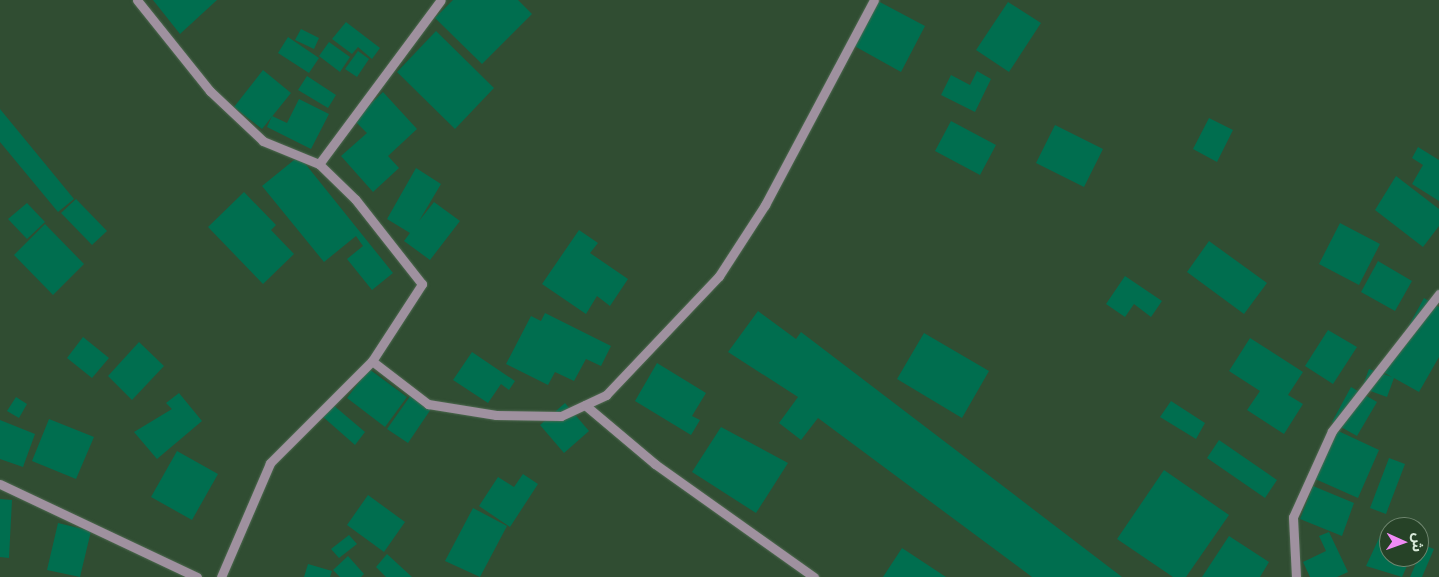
<!DOCTYPE html>
<meta charset="utf-8">
<style>
body{margin:0}
#map{position:relative;width:1439px;height:577px;overflow:hidden;background:#304d32;font-family:Inter,"Noto Sans Arabic",sans-serif}
div>[style]{position:absolute}
.building>*{inset:0;background:#006e4f}
.roads{filter:drop-shadow(0 0 1px #4e6950) drop-shadow(0 0 1px #4e6950)}
.minor>*{height:9px;margin:-4.5px;padding:0 4.5px;transform-origin:4.5px;border-radius:4.5px;background:#9f919f}
span{translate:-50% -50%;white-space:nowrap;text-align:center;line-height:1.15;-webkit-text-stroke:4.5px #264227;paint-order:stroke}
.north{position:absolute;left:1379px;top:517px;width:50px;height:50px;box-sizing:border-box;background:#264227;border:1px solid #6e856e;border-radius:50%;rotate:92deg;font-size:14px;font-weight:700;line-height:20px;text-align:center;color:#d9ead9}
.north::after{content:'';display:block;margin:auto;width:18px;height:22px;background:#f08bf5;clip-path:polygon(50% 0,100% 100%,50% 72%,0 100%)}
</style>
<div id="map">
<div class="building">
<i style="clip-path:polygon(153px 0,217px 0,180px 34px)"></i>
<i style="clip-path:polygon(453px 0,518px 0,532px 14px,482px 64px,435px 18px)"></i>
<i style="clip-path:polygon(876px 0,925px 26px,901px 72px,849px 43px)"></i>
<i style="clip-path:polygon(1008px 2px,1041px 23px,1009px 72px,976px 50px)"></i>
<i style="clip-path:polygon(346px 22px,380px 48px,372px 59px,358px 47px,352px 54px,332px 39px)"></i>
<i style="clip-path:polygon(301px 29px,319px 38px,314px 49px,295px 40px)"></i>
<i style="clip-path:polygon(436px 31px,494px 88px,455px 129px,397px 72px)"></i>
<i style="clip-path:polygon(288px 37px,319px 58px,309px 73px,278px 53px)"></i>
<i style="clip-path:polygon(329px 42px,350px 57px,340px 72px,319px 56px)"></i>
<i style="clip-path:polygon(358px 51px,369px 59px,357px 77px,345px 69px)"></i>
<i style="clip-path:polygon(263px 70px,291px 93px,262px 129px,234px 107px)"></i>
<i style="clip-path:polygon(977px 71px,991px 79px,975px 112px,941px 95px,951px 75px,970px 85px)"></i>
<i style="clip-path:polygon(307px 76px,336px 95px,328px 108px,298px 90px)"></i>
<i style="clip-path:polygon(383px 92px,417px 129px,388px 156px,399px 168px,373px 192px,341px 156px,367px 133px,354px 120px)"></i>
<i style="clip-path:polygon(299px 99px,329px 114px,311px 149px,267px 127px,272px 116px,287px 123px)"></i>
<i style="clip-path:polygon(0 109px,74px 199px,58px 212px,0 142px)"></i>
<i style="clip-path:polygon(1209px 118px,1233px 130px,1217px 162px,1193px 149px)"></i>
<i style="clip-path:polygon(951px 121px,996px 145px,980px 175px,935px 151px)"></i>
<i style="clip-path:polygon(1055px 125px,1103px 149px,1084px 187px,1036px 163px)"></i>
<i style="clip-path:polygon(1418px 147px,1439px 160px,1439px 201px,1412px 184px,1423px 165px,1412px 158px)"></i>
<i style="clip-path:polygon(299px 156px,393px 273px,372px 290px,347px 259px,363px 246px,356px 236px,324px 262px,262px 186px)"></i>
<i style="clip-path:polygon(416px 168px,441px 184px,419px 221px,434px 202px,460px 221px,430px 260px,404px 241px,410px 233px,387px 219px)"></i>
<i style="clip-path:polygon(1396px 176px,1439px 209px,1439px 226px,1423px 247px,1375px 210px)"></i>
<i style="clip-path:polygon(244px 192px,276px 225px,271px 230px,294px 254px,263px 284px,208px 227px)"></i>
<i style="clip-path:polygon(76px 199px,107px 231px,92px 245px,61px 213px)"></i>
<i style="clip-path:polygon(27px 203px,45px 222px,27px 239px,8px 219px)"></i>
<i style="clip-path:polygon(1340px 223px,1380px 244px,1359px 285px,1319px 264px)"></i>
<i style="clip-path:polygon(45px 224px,84px 264px,53px 295px,14px 255px)"></i>
<i style="clip-path:polygon(579px 230px,598px 243px,590px 253px,628px 279px,610px 306px,597px 296px,586px 314px,542px 284px)"></i>
<i style="clip-path:polygon(1209px 241px,1267px 283px,1244px 314px,1187px 272px)"></i>
<i style="clip-path:polygon(1378px 261px,1412px 281px,1395px 311px,1361px 292px)"></i>
<i style="clip-path:polygon(1125px 276px,1162px 301px,1151px 317px,1134px 304px,1125px 317px,1106px 304px)"></i>
<i style="clip-path:polygon(1424px 298px,1439px 307px,1439px 357px,1419px 392px,1394px 378px,1387px 397px,1362px 388px,1369px 369px,1392px 377px,1383px 372px)"></i>
<i style="clip-path:polygon(758px 311px,796px 339px,801px 332px,1122px 577px,1032px 577px,818px 418px,801px 440px,779px 423px,798px 397px,728px 352px)"></i>
<i style="clip-path:polygon(545px 313px,611px 346px,601px 366px,586px 359px,574px 381px,555px 372px,548px 385px,506px 364px,531px 316px,541px 321px)"></i>
<i style="clip-path:polygon(1328px 330px,1357px 347px,1333px 384px,1305px 366px)"></i>
<i style="clip-path:polygon(924px 333px,989px 371px,962px 418px,897px 379px)"></i>
<i style="clip-path:polygon(83px 337px,109px 358px,92px 378px,67px 358px)"></i>
<i style="clip-path:polygon(1250px 338px,1303px 372px,1288px 395px,1303px 404px,1284px 434px,1247px 410px,1260px 391px,1229px 371px)"></i>
<i style="clip-path:polygon(139px 342px,164px 366px,132px 400px,108px 376px)"></i>
<i style="clip-path:polygon(472px 352px,515px 381px,509px 390px,501px 384px,488px 403px,453px 380px)"></i>
<i style="clip-path:polygon(657px 363px,706px 393px,692px 416px,700px 420px,691px 435px,635px 401px)"></i>
<i style="clip-path:polygon(369px 369px,407px 397px,385px 427px,347px 398px)"></i>
<i style="clip-path:polygon(1351px 387px,1377px 402px,1357px 436px,1332px 422px)"></i>
<i style="clip-path:polygon(179px 393px,202px 421px,157px 459px,134px 432px,172px 409px,166px 403px)"></i>
<i style="clip-path:polygon(411px 395px,431px 409px,408px 443px,387px 429px)"></i>
<i style="clip-path:polygon(16px 397px,27px 404px,19px 418px,7px 411px)"></i>
<i style="clip-path:polygon(1171px 401px,1205px 423px,1196px 439px,1160px 417px)"></i>
<i style="clip-path:polygon(565px 403px,589px 431px,564px 453px,540px 425px)"></i>
<i style="clip-path:polygon(332px 404px,365px 432px,355px 445px,322px 416px)"></i>
<i style="clip-path:polygon(49px 419px,94px 437px,76px 479px,32px 461px)"></i>
<i style="clip-path:polygon(0 420px,35px 434px,23px 467px,0 459px)"></i>
<i style="clip-path:polygon(721px 427px,788px 463px,756px 513px,692px 472px)"></i>
<i style="clip-path:polygon(1334px 429px,1379px 450px,1358px 498px,1313px 478px)"></i>
<i style="clip-path:polygon(1219px 440px,1277px 480px,1265px 498px,1207px 458px)"></i>
<i style="clip-path:polygon(177px 451px,218px 474px,192px 520px,151px 497px)"></i>
<i style="clip-path:polygon(1389px 458px,1405px 464px,1386px 514px,1370px 508px)"></i>
<i style="clip-path:polygon(1164px 470px,1229px 515px,1186px 577px,1173px 577px,1117px 539px)"></i>
<i style="clip-path:polygon(523px 474px,538px 484px,510px 527px,479px 506px,498px 477px,514px 487px)"></i>
<i style="clip-path:polygon(1313px 486px,1354px 503px,1342px 536px,1300px 519px)"></i>
<i style="clip-path:polygon(368px 495px,405px 522px,384px 552px,347px 525px)"></i>
<i style="clip-path:polygon(0 499px,12px 500px,9px 558px,0 557px)"></i>
<i style="clip-path:polygon(473px 508px,507px 526px,480px 577px,445px 561px)"></i>
<i style="clip-path:polygon(58px 523px,91px 531px,80px 577px,47px 570px)"></i>
<i style="clip-path:polygon(1329px 532px,1348px 572px,1337px 577px,1310px 577px,1303px 562px,1326px 551px,1319px 536px)"></i>
<i style="clip-path:polygon(349px 535px,357px 544px,339px 558px,331px 549px)"></i>
<i style="clip-path:polygon(1229px 536px,1269px 562px,1260px 577px,1202px 577px)"></i>
<i style="clip-path:polygon(1380px 536px,1389px 541px,1389px 557px,1411px 557px,1402px 577px,1366px 566px)"></i>
<i style="clip-path:polygon(1424px 545px,1434px 549px,1422px 577px,1410px 577px)"></i>
<i style="clip-path:polygon(902px 548px,946px 577px,883px 577px)"></i>
<i style="clip-path:polygon(387px 554px,412px 577px,386px 577px,376px 567px)"></i>
<i style="clip-path:polygon(348px 556px,364px 574px,361px 577px,340px 577px,333px 570px)"></i>
<i style="clip-path:polygon(308px 564px,332px 571px,330px 577px,304px 577px)"></i>
</div>
<div class="roads">
<div class="minor">
<i style="left:137px;top:0;width:117px;rotate:51.3deg"></i>
<i style="left:210px;top:91px;width:73px;rotate:43.3deg"></i>
<i style="left:263px;top:141px;width:61px;rotate:22.3deg"></i>
<i style="left:372px;top:361px;width:71px;rotate:37.5deg"></i>
<i style="left:428px;top:404px;width:69px;rotate:9.2deg"></i>
<i style="left:496px;top:415px;width:65px;rotate:0.9deg"></i>
<i style="left:561px;top:416px;width:50px;rotate:-25deg"></i>
<i style="left:606px;top:395px;width:164px;rotate:-46.5deg"></i>
<i style="left:719px;top:276px;width:85px;rotate:-57.1deg"></i>
<i style="left:765px;top:205px;width:232px;rotate:-62deg"></i>
<i style="left:585px;top:405px;width:92px;rotate:40.1deg"></i>
<i style="left:655px;top:464px;width:195px;rotate:35.4deg"></i>
<i style="left:0;top:484px;width:218px;rotate:25.3deg"></i>
<i style="left:221px;top:577px;width:124px;rotate:-66.7deg"></i>
<i style="left:270px;top:463px;width:144px;rotate:-45deg"></i>
<i style="left:372px;top:361px;width:92px;rotate:-57deg"></i>
<i style="left:422px;top:284px;width:108px;rotate:-128.2deg"></i>
<i style="left:355px;top:199px;width:50px;rotate:-135.8deg"></i>
<i style="left:319px;top:164px;width:204px;rotate:-53.4deg"></i>
<i style="left:1296px;top:577px;width:60px;rotate:-92.9deg"></i>
<i style="left:1293px;top:517px;width:94px;rotate:-65.6deg"></i>
<i style="left:1332px;top:431px;width:174px;rotate:-52deg"></i>
</div>
</div>
<div class="north">ش</div>
</div>
